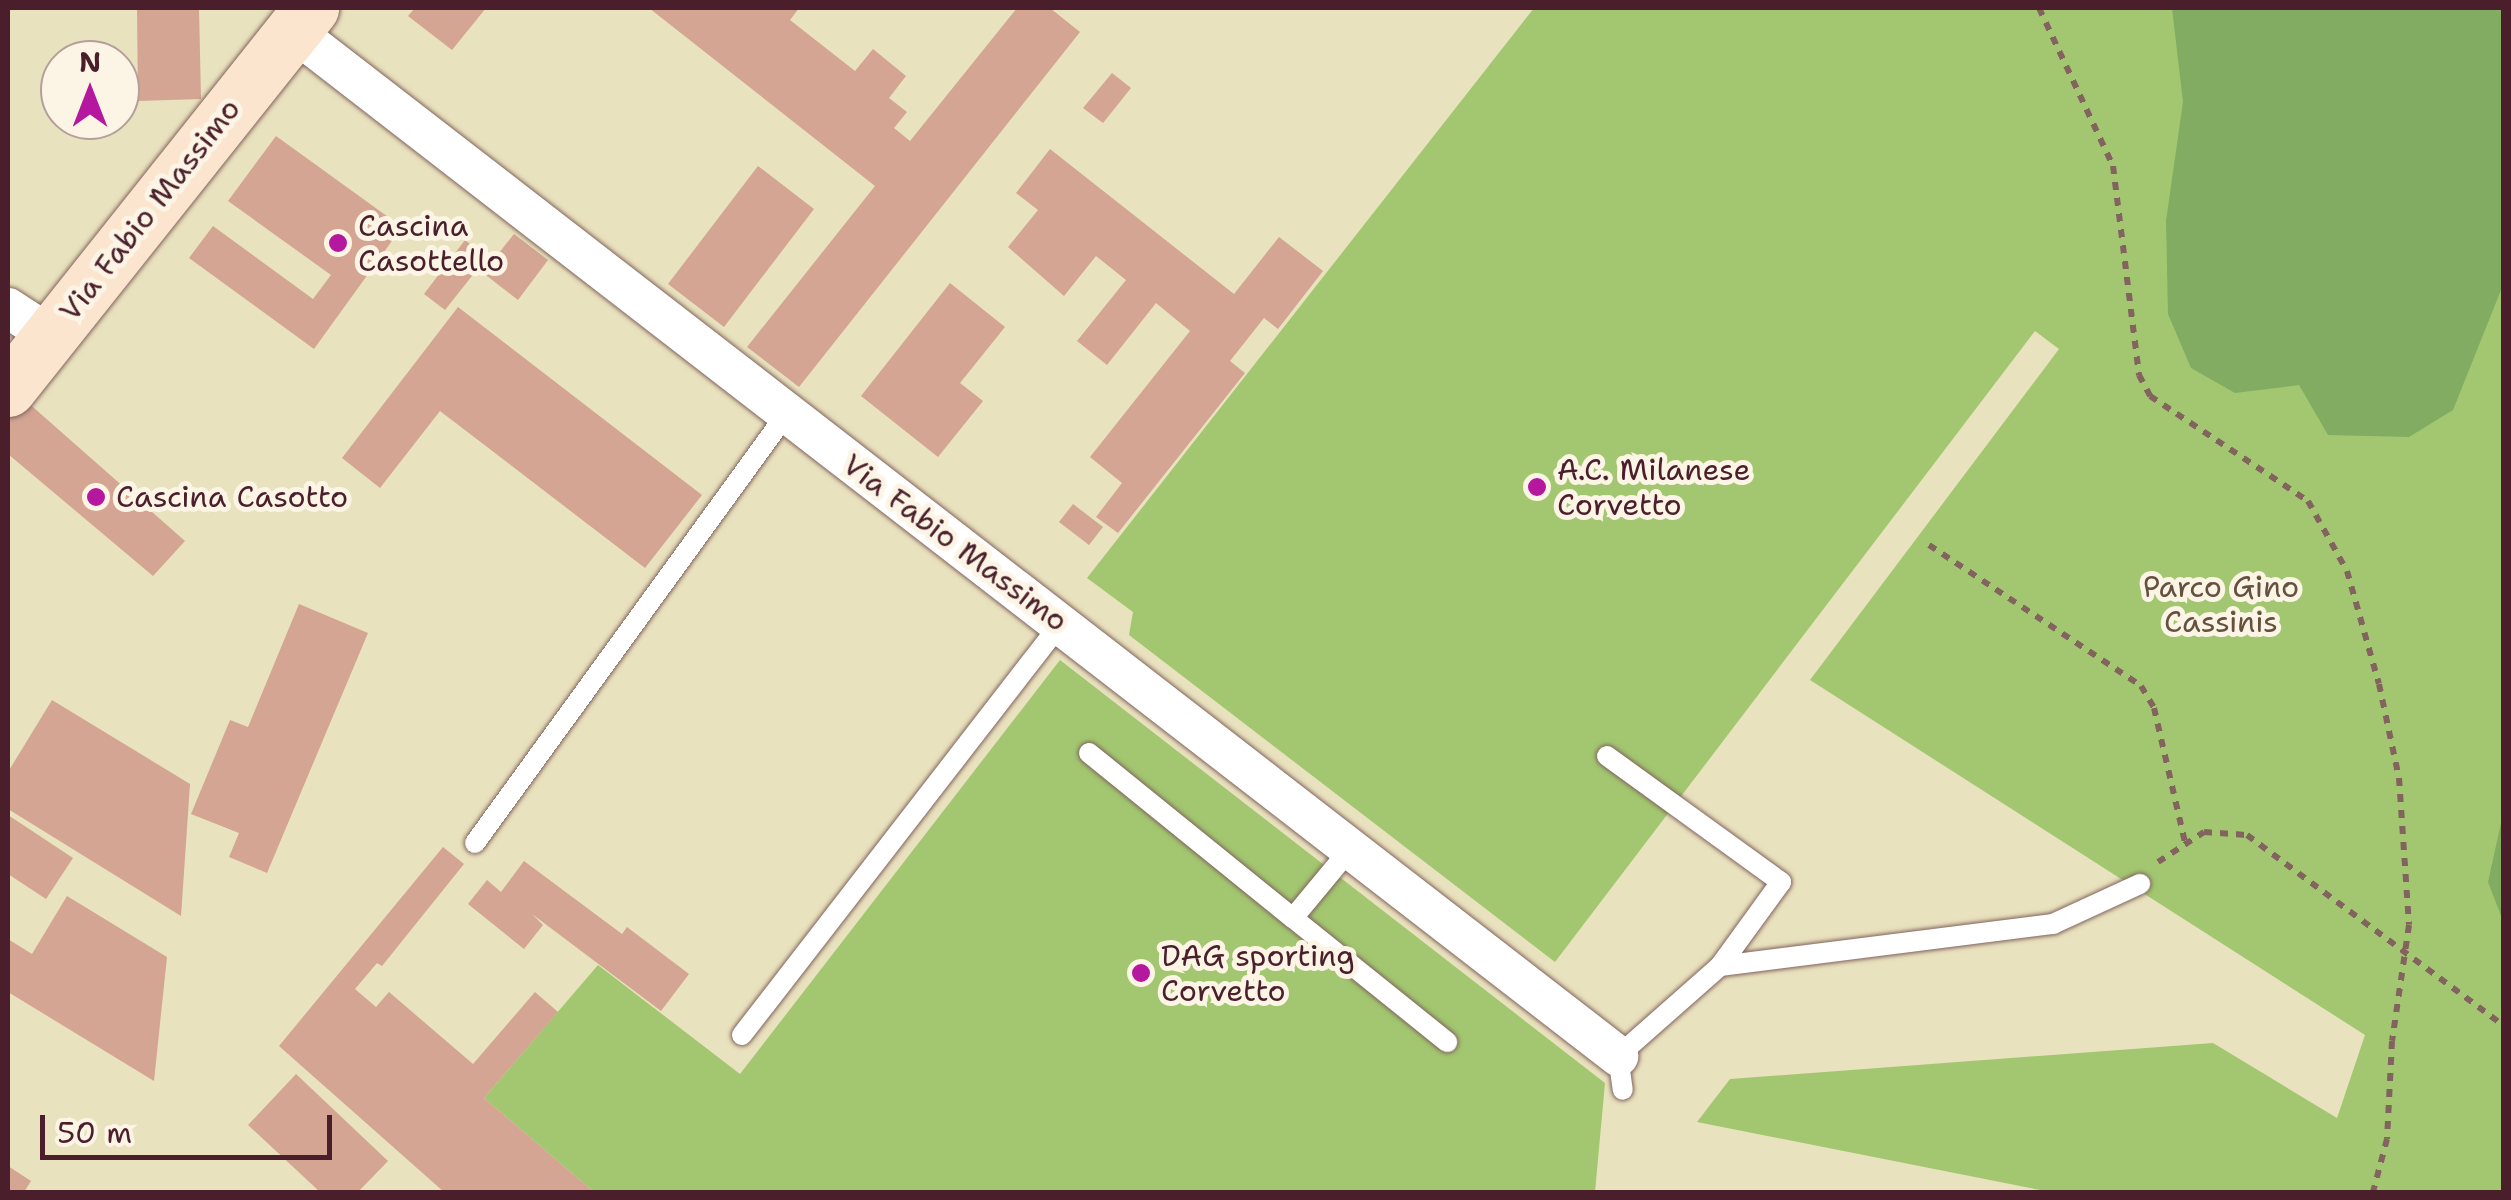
<!DOCTYPE html>
<style>
body{margin:0}
#map{position:relative;width:2511px;height:1200px;overflow:hidden;background:#e9e2be;font-family:"Shantell Sans",sans-serif}
div>[style]{position:absolute}
.green>*{inset:0;background:#a2c770}
.forest>*{inset:0;background:#81ac62}
.building>*{inset:0;background:#d3a592}
.path>*{height:6px;margin-top:-3px;transform-origin:0;background:repeating-linear-gradient(90deg,#82635e 0 8px,transparent 0 16px)}
.roads{filter:drop-shadow(0 0 2px #82635e) drop-shadow(0 0 2px #82635e)}
.service>*{height:20px;margin:-10px;padding:0 10px;transform-origin:10px;border-radius:10px;background:#fff}
.minor>*{height:40px;margin:-20px;padding:0 20px;transform-origin:20px;border-radius:20px;background:#fff}
.secondary>*{height:55px;margin:-27.5px;padding:0 27.5px;transform-origin:27.5px;border-radius:27.5px;background:#fce5cf}
.dots>*{width:28px;height:28px;translate:-50% -50%;box-sizing:border-box;border:5px solid #fcf5e5;border-radius:50%}
span{translate:-50% -50%;white-space:nowrap;text-align:center;line-height:1.15;-webkit-text-stroke:10px #fcf5e5;paint-order:stroke}
.street-label{font-size:30px;color:#4a1f2b}
.poi-label{font-size:30px;color:#4a1f2b}
.left{translate:0 -50%;text-align:left}
.park-label{font-size:30px;color:#645140}
.frame{position:absolute;inset:0;border:10px solid #4a1f2b;pointer-events:none}
.north{position:absolute;left:40px;top:40px;width:100px;height:100px;box-sizing:border-box;background:#fcf5e5;border:2px solid #b59f9b;border-radius:50%;rotate:0deg;font-size:28px;font-weight:700;line-height:40px;text-align:center;color:#4a1f2b}
.north::after{content:'';display:block;margin:auto;width:35px;height:45px;background:#b5179e;clip-path:polygon(50% 0,100% 100%,50% 72%,0 100%)}
.scale{position:absolute;left:40px;top:1115px;width:292px;height:45px;box-sizing:border-box;border:5px solid #4a1f2b;border-top:0;padding-left:12px;font-size:30px;line-height:35px;white-space:nowrap;color:#4a1f2b;-webkit-text-stroke:8px #fcf5e5;paint-order:stroke}
</style>
<div id="map">
<div class="green">
<i style="clip-path:polygon(1534px 8px,2503px 8px,2503px 1192px,2050px 1192px,1697px 1122px,1730px 1079px,2213px 1043px,2337px 1118px,2365px 1035px,1810px 680px,2059px 349px,2035px 331px,1555px 962px,1129px 635px,1133px 612px,1087px 578px)"></i>
<i style="clip-path:polygon(1060px 660px,1605px 1083px,1595px 1192px,594px 1192px,484px 1098px,598px 965px,740px 1074px)"></i>
</div>
<div class="forest">
<i style="clip-path:polygon(2172px 8px,2503px 8px,2503px 285px,2453px 410px,2409px 437px,2328px 435px,2299px 385px,2235px 393px,2191px 368px,2168px 314px,2166px 221px,2183px 102px)"></i>
<i style="clip-path:polygon(2503px 814px,2504px 921px,2503px 921px,2488px 882px)"></i>
</div>
<div class="building">
<i style="clip-path:polygon(137px 8px,199px 8px,201px 99px,138px 101px)"></i>
<i style="clip-path:polygon(415px 8px,486px 8px,452px 50px,408px 16px)"></i>
<i style="clip-path:polygon(649px 8px,799px 8px,790px 20px,855px 71px,873px 49px,906px 76px,889px 98px,907px 112px,894px 128px,910px 141px,1017px 8px,1050px 8px,1080px 32px,799px 387px,747px 347px,875px 186px)"></i>
<i style="clip-path:polygon(1112px 73px,1131px 88px,1103px 123px,1083px 108px)"></i>
<i style="clip-path:polygon(276px 136px,402px 227px,314px 349px,189px 258px,213px 226px,313px 299px,331px 275px,228px 201px)"></i>
<i style="clip-path:polygon(1050px 149px,1234px 294px,1279px 237px,1323px 271px,1278px 329px,1264px 318px,1230px 361px,1245px 373px,1118px 533px,1096px 517px,1122px 483px,1090px 457px,1190px 331px,1156px 303px,1107px 365px,1077px 341px,1126px 280px,1096px 256px,1064px 296px,1008px 247px,1038px 210px,1016px 193px)"></i>
<i style="clip-path:polygon(758px 166px,814px 209px,724px 327px,668px 284px)"></i>
<i style="clip-path:polygon(514px 234px,548px 260px,518px 300px,483px 273px)"></i>
<i style="clip-path:polygon(465px 240px,487px 257px,445px 310px,424px 294px)"></i>
<i style="clip-path:polygon(950px 283px,1005px 327px,960px 383px,983px 401px,938px 457px,861px 396px)"></i>
<i style="clip-path:polygon(458px 307px,702px 495px,645px 568px,440px 411px,380px 488px,342px 458px)"></i>
<i style="clip-path:polygon(25px 400px,185px 541px,153px 576px,8px 454px,8px 418px)"></i>
<i style="clip-path:polygon(1073px 504px,1103px 527px,1089px 545px,1059px 522px)"></i>
<i style="clip-path:polygon(299px 604px,368px 633px,267px 873px,229px 857px,239px 833px,191px 814px,230px 720px,248px 727px)"></i>
<i style="clip-path:polygon(52px 700px,190px 784px,181px 916px,8px 809px,8px 772px)"></i>
<i style="clip-path:polygon(8px 815px,73px 858px,46px 899px,8px 874px)"></i>
<i style="clip-path:polygon(443px 847px,464px 864px,382px 966px,377px 963px,355px 989px,376px 1007px,389px 992px,473px 1064px,535px 992px,558px 1012px,484px 1098px,594px 1192px,444px 1192px,279px 1046px)"></i>
<i style="clip-path:polygon(524px 861px,622px 934px,627px 927px,689px 974px,661px 1011px,532px 914px,543px 925px,524px 949px,468px 904px,487px 880px,501px 892px)"></i>
<i style="clip-path:polygon(67px 896px,167px 957px,154px 1081px,8px 992px,8px 939px,32px 954px)"></i>
<i style="clip-path:polygon(296px 1074px,388px 1161px,358px 1192px,320px 1192px,248px 1125px)"></i>
<i style="clip-path:polygon(8px 1166px,31px 1181px,24px 1192px,8px 1192px)"></i>
</div>
<div class="path">
<i style="left:2039px;top:8px;width:174px;rotate:64.9deg"></i>
<i style="left:2113px;top:166px;width:211px;rotate:82.9deg"></i>
<i style="left:2139px;top:375px;width:24px;rotate:62deg"></i>
<i style="left:2150px;top:396px;width:190px;rotate:33.6deg"></i>
<i style="left:2308px;top:501px;width:80px;rotate:60.9deg"></i>
<i style="left:2347px;top:571px;width:117px;rotate:74.2deg"></i>
<i style="left:2379px;top:684px;width:96px;rotate:78deg"></i>
<i style="left:2399px;top:778px;width:147px;rotate:86.1deg"></i>
<i style="left:2409px;top:925px;width:117px;rotate:98.3deg"></i>
<i style="left:2392px;top:1041px;width:98px;rotate:92.9deg"></i>
<i style="left:2387px;top:1139px;width:55px;rotate:104.8deg"></i>
<i style="left:1929px;top:545px;width:255px;rotate:33.6deg"></i>
<i style="left:2141px;top:686px;width:26px;rotate:59deg"></i>
<i style="left:2154px;top:708px;width:138px;rotate:77deg"></i>
<i style="left:2158px;top:862px;width:55px;rotate:-33.1deg"></i>
<i style="left:2204px;top:832px;width:43px;rotate:4deg"></i>
<i style="left:2247px;top:835px;width:320px;rotate:36.6deg"></i>
</div>
<div class="roads">
<div class="service">
<i style="left:1089px;top:753px;width:262px;rotate:39deg"></i>
<i style="left:1293px;top:918px;width:92px;rotate:-50.3deg"></i>
<i style="left:1607px;top:756px;width:215px;rotate:35.9deg"></i>
<i style="left:1781px;top:882px;width:104px;rotate:126deg"></i>
<i style="left:1720px;top:966px;width:136px;rotate:138.6deg"></i>
<i style="left:475px;top:843px;width:528px;rotate:-54.02deg"></i>
<i style="left:1293px;top:918px;width:198px;rotate:38.8deg"></i>
<i style="left:1720px;top:966px;width:336px;rotate:-7.2deg"></i>
<i style="left:2053px;top:924px;width:96px;rotate:-24.7deg"></i>
<i style="left:742px;top:1035px;width:521px;rotate:-52.25deg"></i>
<i style="left:1618px;top:1056px;width:34px;rotate:82deg"></i>
</div>
<div class="minor">
<i style="left:292px;top:30px;width:1677px;rotate:37.73deg"></i>
<i style="left:8px;top:308px;width:51px;rotate:33.1deg"></i>
</div>
<div class="secondary">
<i style="left:8px;top:389px;width:487px;rotate:-51.5deg"></i>
</div>
</div>
<div class="dots">
<i style="left:338px;top:243px;background:#b5179e"></i>
<i style="left:1537px;top:487px;background:#b5179e"></i>
<i style="left:96px;top:497px;background:#b5179e"></i>
<i style="left:1141px;top:973px;background:#b5179e"></i>
</div>
<div class="street-label">
<span style="left:150px;top:210px;rotate:-52deg">Via Fabio Massimo</span>
<span style="left:955px;top:543px;rotate:37deg">Via Fabio Massimo</span>
</div>
<div class="poi-label">
<span class="left" style="left:358px;top:243px">Cascina<br>Casottello</span>
<span class="left" style="left:1557px;top:487px">A.C. Milanese<br>Corvetto</span>
<span class="left" style="left:116px;top:497px">Cascina Casotto</span>
<span class="left" style="left:1161px;top:973px">DAG sporting<br>Corvetto</span>
</div>
<div class="park-label">
<span style="left:2221px;top:604px">Parco Gino<br>Cassinis</span>
</div>
<div class="frame"></div>
<div class="north">N</div>
<div class="scale">50 m</div>
</div>
